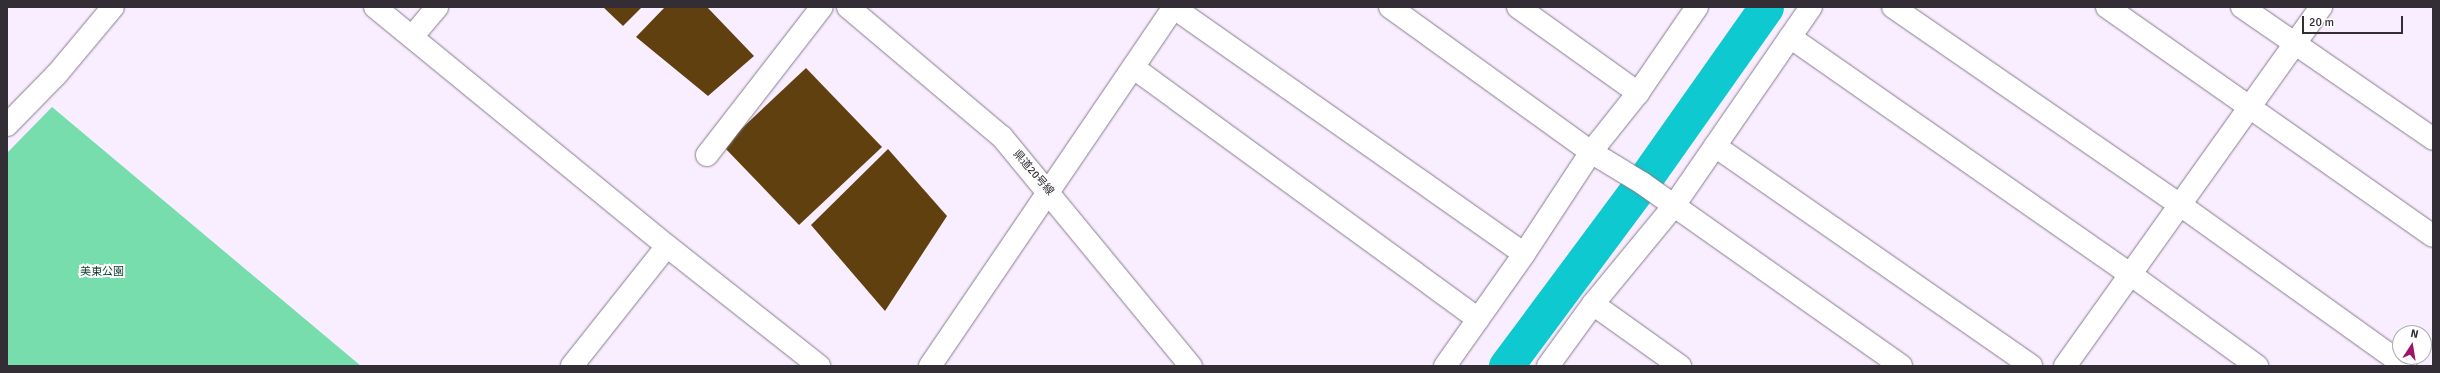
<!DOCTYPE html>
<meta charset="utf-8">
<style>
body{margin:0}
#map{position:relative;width:2440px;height:373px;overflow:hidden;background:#f9eeff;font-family:Signika,"Noto Sans JP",sans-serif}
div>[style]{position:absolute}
.green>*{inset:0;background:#78ddac}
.canal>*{height:35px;margin:-17.5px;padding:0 17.5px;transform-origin:17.5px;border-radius:17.5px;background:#0ec9d0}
.building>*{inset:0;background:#5f400e}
.roads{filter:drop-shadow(0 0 1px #877b8d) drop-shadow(0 0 1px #877b8d)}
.minor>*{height:22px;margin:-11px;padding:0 11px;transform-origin:11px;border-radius:11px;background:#fff}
.major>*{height:22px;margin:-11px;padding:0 11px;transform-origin:11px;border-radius:11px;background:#fff}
span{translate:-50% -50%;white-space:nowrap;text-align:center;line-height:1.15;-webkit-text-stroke:4px #fff;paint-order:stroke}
.street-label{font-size:11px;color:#332e36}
.park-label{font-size:11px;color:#093b27}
.frame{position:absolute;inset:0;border:8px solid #332e36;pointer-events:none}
.north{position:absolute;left:2392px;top:325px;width:40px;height:40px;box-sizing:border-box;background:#fff;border:1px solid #adabaf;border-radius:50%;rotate:12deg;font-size:11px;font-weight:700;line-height:16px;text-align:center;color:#332e36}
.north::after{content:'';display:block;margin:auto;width:14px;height:18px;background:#9d1666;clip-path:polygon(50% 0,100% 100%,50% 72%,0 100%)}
.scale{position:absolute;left:2302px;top:16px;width:101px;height:18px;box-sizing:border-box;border:2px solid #332e36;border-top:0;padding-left:5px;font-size:12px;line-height:14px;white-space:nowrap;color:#332e36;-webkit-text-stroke:3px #fff;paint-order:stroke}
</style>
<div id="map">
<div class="green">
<i style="clip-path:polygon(52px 107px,361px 366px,7px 366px,7px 153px)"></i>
</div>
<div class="canal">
<i style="left:1506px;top:366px;width:228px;rotate:-53.4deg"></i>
<i style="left:1642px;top:183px;width:215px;rotate:-54.8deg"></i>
</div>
<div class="building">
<i style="clip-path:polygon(603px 7px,642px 7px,623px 26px)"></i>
<i style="clip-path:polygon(665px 7px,707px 7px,754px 56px,708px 96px,636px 37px)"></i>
<i style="clip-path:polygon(806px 68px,882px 147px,799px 225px,723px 146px)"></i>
<i style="clip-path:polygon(888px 149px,947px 216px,885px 311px,811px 225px)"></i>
</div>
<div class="roads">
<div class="minor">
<i style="left:375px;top:7px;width:377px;rotate:39.3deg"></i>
<i style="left:667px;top:246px;width:153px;rotate:128.4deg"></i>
<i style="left:1173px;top:7px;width:429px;rotate:35.1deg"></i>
<i style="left:1390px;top:7px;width:248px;rotate:35.8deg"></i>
<i style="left:1591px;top:152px;width:60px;rotate:31.3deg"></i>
<i style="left:1642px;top:183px;width:317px;rotate:35.2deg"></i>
<i style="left:1518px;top:7px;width:148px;rotate:35.6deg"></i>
<i style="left:1893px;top:7px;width:347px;rotate:34.6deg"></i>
<i style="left:2179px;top:204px;width:278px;rotate:35.6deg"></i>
<i style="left:2107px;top:7px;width:398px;rotate:35.1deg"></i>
<i style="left:2242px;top:7px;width:232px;rotate:34.6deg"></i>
<i style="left:412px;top:37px;width:39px;rotate:-50deg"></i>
<i style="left:1790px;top:37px;width:414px;rotate:34.9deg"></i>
<i style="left:2130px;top:274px;width:157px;rotate:35.9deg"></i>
<i style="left:1134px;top:68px;width:426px;rotate:36.1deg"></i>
<i style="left:7px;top:125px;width:71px;rotate:-45.6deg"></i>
<i style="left:57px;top:74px;width:87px;rotate:-50.1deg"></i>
<i style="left:1715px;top:146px;width:385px;rotate:34.8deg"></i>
<i style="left:707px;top:155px;width:187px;rotate:-52.2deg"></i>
<i style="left:667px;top:246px;width:194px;rotate:38.3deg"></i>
<i style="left:1593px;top:304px;width:107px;rotate:35.5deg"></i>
<i style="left:930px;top:366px;width:434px;rotate:-55.8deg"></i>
<i style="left:1445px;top:366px;width:137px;rotate:-54.8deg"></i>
<i style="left:1524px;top:254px;width:122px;rotate:-56.7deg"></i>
<i style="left:1591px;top:152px;width:75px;rotate:-51.5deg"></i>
<i style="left:1638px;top:93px;width:104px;rotate:-55.5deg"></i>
<i style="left:1548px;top:366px;width:77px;rotate:-54deg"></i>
<i style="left:1593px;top:304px;width:126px;rotate:-50.5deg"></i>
<i style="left:1673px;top:207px;width:243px;rotate:-55.4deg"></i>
<i style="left:2065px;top:366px;width:441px;rotate:-54.5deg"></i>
</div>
<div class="major">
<i style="left:848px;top:7px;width:202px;rotate:40.2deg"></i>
<i style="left:1002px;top:137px;width:297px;rotate:50.5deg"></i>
</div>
</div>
<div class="street-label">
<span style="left:1033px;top:173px;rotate:49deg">県道20号線</span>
</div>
<div class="park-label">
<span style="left:102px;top:272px">美東公園</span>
</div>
<div class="frame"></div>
<div class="north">N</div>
<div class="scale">20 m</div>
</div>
